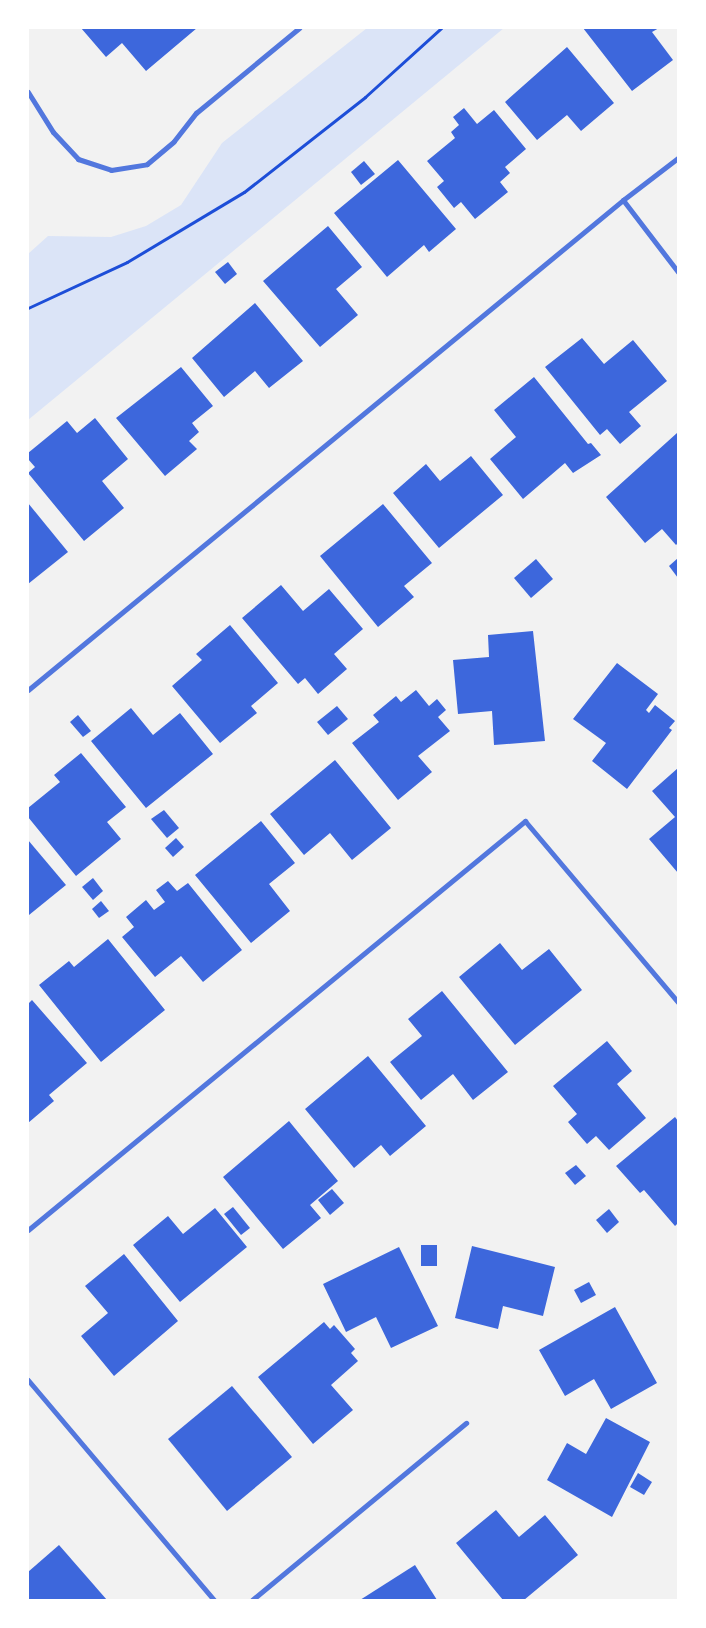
<!DOCTYPE html>
<style>
body{margin:0}
#map{position:relative;width:706px;height:1628px;overflow:hidden;background:#f2f2f2;font-family:"Noto Sans",sans-serif}
div>[style]{position:absolute}
.green>*{inset:0;background:#dbe4f7}
.building>*{inset:0;background:#3d67dc}
.path>*{height:3px;margin:-1.5px;padding:0 1.5px;transform-origin:1.5px;border-radius:1.5px;background:#1d4ed8}
.minor>*{height:5px;margin:-2.5px;padding:0 2.5px;transform-origin:2.5px;border-radius:2.5px;background:#5277de}
span{translate:-50% -50%;white-space:nowrap;text-align:center;line-height:1.15;-webkit-text-stroke:4px #fff;paint-order:stroke}
.frame{position:absolute;inset:0;border:29px solid #fff;pointer-events:none}
</style>
<div id="map">
<div class="green">
<i style="clip-path:polygon(367px 28px,504px 28px,28px 420px,28px 254px,48px 236px,111px 237px,146px 226px,181px 205px,222px 143px)"></i>
</div>
<div class="building">
<i style="clip-path:polygon(81px 28px,197px 28px,146px 71px,122px 43px,106px 57px)"></i>
<i style="clip-path:polygon(583px 28px,659px 28px,652px 32px,673px 60px,632px 91px)"></i>
<i style="clip-path:polygon(567px 47px,614px 103px,581px 131px,567px 115px,537px 140px,505px 102px)"></i>
<i style="clip-path:polygon(464px 108px,477px 124px,494px 110px,526px 149px,505px 167px,510px 173px,500px 182px,508px 192px,475px 219px,461px 202px,454px 208px,437px 187px,444px 181px,427px 161px,455px 138px,451px 132px,459px 125px,453px 117px)"></i>
<i style="clip-path:polygon(398px 160px,456px 229px,429px 252px,424px 245px,387px 277px,334px 213px)"></i>
<i style="clip-path:polygon(364px 161px,375px 174px,361px 185px,351px 172px)"></i>
<i style="clip-path:polygon(328px 226px,362px 267px,336px 289px,358px 315px,320px 347px,263px 281px)"></i>
<i style="clip-path:polygon(228px 262px,237px 274px,225px 284px,215px 272px)"></i>
<i style="clip-path:polygon(255px 303px,303px 361px,269px 388px,255px 371px,224px 397px,192px 358px)"></i>
<i style="clip-path:polygon(582px 338px,604px 364px,633px 340px,667px 381px,629px 412px,641px 426px,620px 444px,607px 429px,600px 435px,545px 367px)"></i>
<i style="clip-path:polygon(181px 367px,213px 406px,192px 423px,199px 432px,189px 441px,197px 449px,165px 476px,116px 418px)"></i>
<i style="clip-path:polygon(534px 377px,588px 444px,591px 443px,601px 455px,573px 473px,565px 463px,523px 499px,490px 459px,516px 437px,494px 410px)"></i>
<i style="clip-path:polygon(95px 418px,128px 459px,102px 481px,124px 508px,84px 541px,28px 473px,35px 467px,28px 459px,28px 453px,67px 421px,77px 433px)"></i>
<i style="clip-path:polygon(677px 433px,678px 543px,676px 545px,662px 529px,645px 543px,606px 497px)"></i>
<i style="clip-path:polygon(471px 456px,503px 495px,439px 548px,393px 493px,426px 464px,440px 481px)"></i>
<i style="clip-path:polygon(28px 503px,68px 552px,28px 584px)"></i>
<i style="clip-path:polygon(383px 504px,432px 563px,404px 586px,414px 597px,378px 627px,320px 556px)"></i>
<i style="clip-path:polygon(678px 558px,678px 578px,669px 566px)"></i>
<i style="clip-path:polygon(536px 559px,553px 579px,531px 598px,514px 578px)"></i>
<i style="clip-path:polygon(281px 585px,303px 611px,329px 589px,363px 629px,334px 654px,347px 669px,318px 694px,305px 678px,298px 684px,242px 618px)"></i>
<i style="clip-path:polygon(230px 625px,278px 683px,251px 706px,257px 713px,220px 743px,172px 686px,202px 660px,196px 654px)"></i>
<i style="clip-path:polygon(533px 631px,545px 741px,494px 745px,492px 711px,458px 714px,453px 660px,489px 657px,488px 635px)"></i>
<i style="clip-path:polygon(617px 663px,658px 694px,646px 710px,649px 713px,655px 705px,675px 721px,669px 728px,672px 730px,627px 789px,592px 761px,606px 743px,573px 719px)"></i>
<i style="clip-path:polygon(416px 690px,429px 706px,437px 699px,446px 710px,438px 717px,450px 731px,418px 756px,432px 772px,398px 800px,352px 743px,379px 722px,373px 715px,396px 696px,401px 702px)"></i>
<i style="clip-path:polygon(337px 706px,348px 719px,328px 735px,317px 722px)"></i>
<i style="clip-path:polygon(131px 708px,153px 735px,180px 713px,213px 754px,146px 808px,91px 741px)"></i>
<i style="clip-path:polygon(78px 715px,91px 731px,83px 737px,70px 722px)"></i>
<i style="clip-path:polygon(81px 753px,126px 807px,107px 822px,121px 839px,76px 876px,28px 817px,28px 808px,60px 782px,54px 775px)"></i>
<i style="clip-path:polygon(335px 760px,391px 828px,352px 860px,330px 833px,304px 855px,270px 814px)"></i>
<i style="clip-path:polygon(678px 768px,678px 873px,649px 839px,675px 817px,652px 791px)"></i>
<i style="clip-path:polygon(164px 810px,179px 828px,167px 838px,151px 819px)"></i>
<i style="clip-path:polygon(261px 821px,295px 863px,269px 884px,290px 911px,251px 943px,195px 875px)"></i>
<i style="clip-path:polygon(176px 838px,184px 847px,173px 857px,165px 848px)"></i>
<i style="clip-path:polygon(28px 840px,66px 885px,29px 915px,28px 913px)"></i>
<i style="clip-path:polygon(93px 878px,103px 891px,93px 900px,82px 887px)"></i>
<i style="clip-path:polygon(168px 881px,177px 891px,188px 883px,242px 950px,203px 982px,181px 956px,155px 977px,122px 937px,134px 927px,126px 917px,146px 900px,154px 910px,165px 902px,156px 890px)"></i>
<i style="clip-path:polygon(101px 901px,109px 911px,99px 918px,92px 909px)"></i>
<i style="clip-path:polygon(108px 939px,165px 1010px,101px 1062px,39px 985px,69px 961px,74px 967px)"></i>
<i style="clip-path:polygon(500px 943px,522px 970px,549px 949px,582px 990px,515px 1045px,459px 977px)"></i>
<i style="clip-path:polygon(442px 991px,508px 1072px,473px 1100px,453px 1074px,421px 1100px,390px 1062px,422px 1036px,408px 1019px)"></i>
<i style="clip-path:polygon(32px 1000px,87px 1063px,49px 1095px,54px 1101px,28px 1123px,28px 1004px)"></i>
<i style="clip-path:polygon(607px 1041px,632px 1071px,617px 1084px,646px 1118px,609px 1150px,596px 1136px,587px 1144px,568px 1122px,577px 1114px,553px 1086px)"></i>
<i style="clip-path:polygon(368px 1056px,426px 1126px,390px 1156px,381px 1145px,354px 1168px,305px 1109px)"></i>
<i style="clip-path:polygon(675px 1117px,678px 1121px,678px 1223px,675px 1226px,644px 1190px,640px 1193px,616px 1166px)"></i>
<i style="clip-path:polygon(289px 1121px,338px 1181px,310px 1205px,321px 1218px,283px 1249px,223px 1177px)"></i>
<i style="clip-path:polygon(576px 1165px,586px 1176px,575px 1185px,565px 1173px)"></i>
<i style="clip-path:polygon(332px 1189px,344px 1203px,330px 1215px,318px 1200px)"></i>
<i style="clip-path:polygon(233px 1207px,250px 1228px,241px 1235px,224px 1214px)"></i>
<i style="clip-path:polygon(215px 1208px,247px 1247px,180px 1302px,133px 1245px,168px 1216px,183px 1234px)"></i>
<i style="clip-path:polygon(609px 1209px,619px 1222px,607px 1233px,596px 1220px)"></i>
<i style="clip-path:polygon(421px 1245px,437px 1245px,437px 1266px,421px 1266px)"></i>
<i style="clip-path:polygon(472px 1246px,555px 1267px,543px 1316px,503px 1306px,498px 1329px,455px 1318px)"></i>
<i style="clip-path:polygon(399px 1247px,438px 1326px,391px 1348px,376px 1317px,346px 1332px,323px 1284px)"></i>
<i style="clip-path:polygon(124px 1254px,178px 1321px,114px 1376px,81px 1336px,108px 1313px,85px 1286px)"></i>
<i style="clip-path:polygon(589px 1282px,596px 1295px,581px 1303px,574px 1290px)"></i>
<i style="clip-path:polygon(615px 1307px,657px 1383px,611px 1409px,594px 1379px,565px 1396px,539px 1350px)"></i>
<i style="clip-path:polygon(324px 1322px,330px 1329px,334px 1325px,355px 1349px,351px 1353px,358px 1361px,331px 1385px,353px 1410px,313px 1444px,258px 1377px)"></i>
<i style="clip-path:polygon(232px 1386px,292px 1457px,227px 1511px,168px 1439px)"></i>
<i style="clip-path:polygon(606px 1418px,650px 1442px,612px 1517px,547px 1480px,567px 1443px,586px 1454px)"></i>
<i style="clip-path:polygon(638px 1473px,652px 1482px,644px 1495px,630px 1487px)"></i>
<i style="clip-path:polygon(496px 1510px,519px 1537px,545px 1515px,578px 1555px,524px 1600px,503px 1600px,456px 1543px)"></i>
<i style="clip-path:polygon(59px 1545px,107px 1600px,28px 1600px,28px 1572px)"></i>
<i style="clip-path:polygon(415px 1565px,437px 1600px,360px 1600px)"></i>
</div>
<div class="path">
<i style="left:28px;top:308px;width:109px;rotate:-24.9deg"></i>
<i style="left:127px;top:262px;width:136px;rotate:-30.9deg"></i>
<i style="left:244px;top:192px;width:154px;rotate:-38.1deg"></i>
<i style="left:365px;top:97px;width:103px;rotate:-42.2deg"></i>
</div>
<div class="minor">
<i style="left:28px;top:92px;width:47px;rotate:58deg"></i>
<i style="left:53px;top:132px;width:37px;rotate:47deg"></i>
<i style="left:78px;top:159px;width:35px;rotate:18deg"></i>
<i style="left:111px;top:170px;width:36px;rotate:-9deg"></i>
<i style="left:147px;top:164px;width:35px;rotate:-40deg"></i>
<i style="left:174px;top:141px;width:36px;rotate:-52deg"></i>
<i style="left:196px;top:113px;width:134px;rotate:-39.5deg"></i>
<i style="left:623px;top:200px;width:91px;rotate:52.6deg"></i>
<i style="left:28px;top:690px;width:771px;rotate:-39.47deg"></i>
<i style="left:623px;top:200px;width:69px;rotate:-37.4deg"></i>
<i style="left:28px;top:1230px;width:644px;rotate:-39.45deg"></i>
<i style="left:525px;top:821px;width:237px;rotate:49.8deg"></i>
<i style="left:28px;top:1380px;width:288px;rotate:49.8deg"></i>
<i style="left:252px;top:1600px;width:278px;rotate:-39.6deg"></i>
</div>
<div class="frame"></div>
</div>
